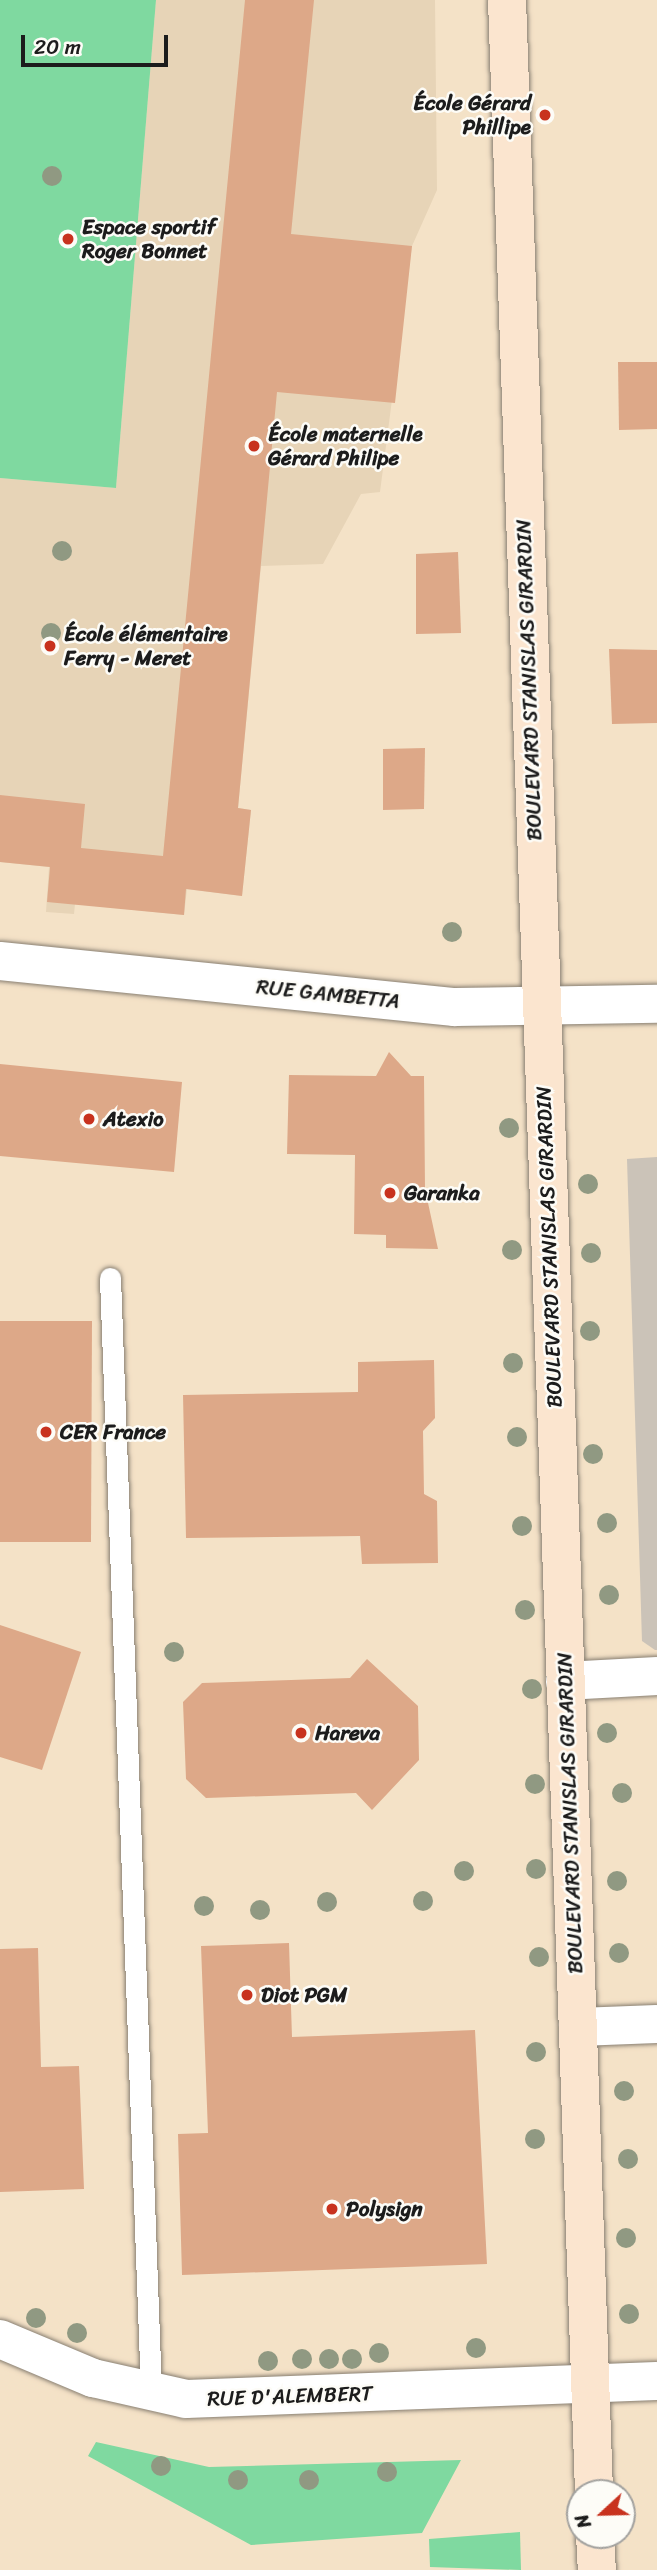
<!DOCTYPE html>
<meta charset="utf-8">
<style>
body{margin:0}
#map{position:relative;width:657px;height:2570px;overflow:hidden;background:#f4e2c7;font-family:Sriracha,sans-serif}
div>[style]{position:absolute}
.built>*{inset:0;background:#e7d4b7}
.industrial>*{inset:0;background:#cbc3b8}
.green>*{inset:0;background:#7fd9a0}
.building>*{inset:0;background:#dda888}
.roads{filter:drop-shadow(0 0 2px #887f72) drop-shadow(0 0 2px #887f72)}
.lane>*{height:21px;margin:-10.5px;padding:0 10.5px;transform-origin:10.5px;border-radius:10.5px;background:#fff}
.street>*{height:38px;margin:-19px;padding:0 19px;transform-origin:19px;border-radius:19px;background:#fff}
.secondary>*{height:38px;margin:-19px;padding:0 19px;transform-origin:19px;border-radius:19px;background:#fbe5cf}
.trees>*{width:20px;height:20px;margin:-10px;border-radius:50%;background:#909982}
.dots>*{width:19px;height:19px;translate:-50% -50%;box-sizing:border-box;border:4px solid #fdfcf7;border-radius:50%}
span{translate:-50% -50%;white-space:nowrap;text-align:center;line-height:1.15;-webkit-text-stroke:5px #fdfcf7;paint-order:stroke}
.poi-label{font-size:21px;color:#1c1c1c;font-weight:700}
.right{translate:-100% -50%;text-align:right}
.left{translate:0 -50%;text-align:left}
.street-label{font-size:21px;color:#1c1c1c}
.north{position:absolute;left:566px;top:2479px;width:70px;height:70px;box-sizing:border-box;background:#fdfcf7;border:2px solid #a3a29f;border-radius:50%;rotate:248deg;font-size:19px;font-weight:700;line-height:28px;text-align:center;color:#1c1c1c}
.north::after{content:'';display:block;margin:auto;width:24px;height:32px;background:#c8321e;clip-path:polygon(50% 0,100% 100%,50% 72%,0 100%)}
.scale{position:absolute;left:21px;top:35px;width:147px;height:32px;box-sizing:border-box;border:4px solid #1c1c1c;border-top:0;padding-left:9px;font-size:21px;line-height:24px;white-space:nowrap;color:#1c1c1c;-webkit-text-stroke:5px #fdfcf7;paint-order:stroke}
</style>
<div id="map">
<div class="built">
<i style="clip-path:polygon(156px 0,435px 0,437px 190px,412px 246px,380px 492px,361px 494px,323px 564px,261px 566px,238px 808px,251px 810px,242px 896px,187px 889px,184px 915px,75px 904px,74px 914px,46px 912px,49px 867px,0 862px,0 478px,116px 488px)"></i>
</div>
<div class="industrial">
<i style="clip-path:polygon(657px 1157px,657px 1650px,655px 1650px,642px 1641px,627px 1159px)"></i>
</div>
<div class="green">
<i style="clip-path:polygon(0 0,156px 0,116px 488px,0 478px)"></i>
<i style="clip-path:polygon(96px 2442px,209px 2467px,461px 2460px,422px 2533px,251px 2545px,88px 2456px)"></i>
<i style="clip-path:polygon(520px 2532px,521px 2570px,430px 2567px,429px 2539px)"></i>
</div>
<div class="building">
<i style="clip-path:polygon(245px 0,314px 0,291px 234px,412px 246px,395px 403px,277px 392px,238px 808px,251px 810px,242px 896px,186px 889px,184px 915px,47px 902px,50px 867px,0 862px,0 795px,85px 804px,81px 848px,163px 856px)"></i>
<i style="clip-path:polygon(618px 362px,657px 362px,657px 429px,619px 430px)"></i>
<i style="clip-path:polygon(458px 552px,461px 633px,416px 634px,416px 554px)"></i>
<i style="clip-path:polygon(609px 649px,657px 650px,657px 723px,612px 724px)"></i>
<i style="clip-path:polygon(425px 748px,424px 809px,383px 810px,383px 749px)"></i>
<i style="clip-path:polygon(389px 1052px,411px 1076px,424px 1076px,425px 1189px,438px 1249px,386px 1248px,386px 1235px,354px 1234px,355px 1155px,287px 1154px,289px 1075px,376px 1076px)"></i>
<i style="clip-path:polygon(0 1064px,182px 1082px,174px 1172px,0 1156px)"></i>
<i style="clip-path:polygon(0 1321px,92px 1321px,91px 1542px,0 1542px)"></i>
<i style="clip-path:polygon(434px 1360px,435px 1418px,423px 1431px,424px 1494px,437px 1501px,438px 1563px,362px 1564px,360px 1536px,186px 1538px,183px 1395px,358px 1392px,358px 1362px)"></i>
<i style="clip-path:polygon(0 1625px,81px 1652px,42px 1770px,0 1757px)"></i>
<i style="clip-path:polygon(367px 1659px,418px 1706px,419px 1760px,372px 1810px,356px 1793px,206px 1798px,186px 1779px,183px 1702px,202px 1683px,350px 1678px)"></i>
<i style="clip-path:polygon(289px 1943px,292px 2037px,475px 2030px,487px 2264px,182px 2275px,178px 2134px,208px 2133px,201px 1946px)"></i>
<i style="clip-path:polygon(38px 1948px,41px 2067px,79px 2066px,84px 2189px,0 2192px,0 1949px)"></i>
</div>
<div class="roads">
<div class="lane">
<i style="left:110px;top:1278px;width:1115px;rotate:87.89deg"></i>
</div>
<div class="street">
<i style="left:0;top:961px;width:457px;rotate:5.8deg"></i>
<i style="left:455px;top:1007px;width:202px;rotate:-0.9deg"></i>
<i style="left:565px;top:1681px;width:92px;rotate:-3.1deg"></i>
<i style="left:578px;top:2027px;width:79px;rotate:-2.2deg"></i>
<i style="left:0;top:2339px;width:101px;rotate:22.8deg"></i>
<i style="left:93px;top:2378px;width:95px;rotate:12.7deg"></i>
<i style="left:186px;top:2399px;width:471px;rotate:-2.2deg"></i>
</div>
<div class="secondary">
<i style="left:507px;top:0;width:2495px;rotate:88deg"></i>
<i style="left:595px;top:2535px;width:35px;rotate:87deg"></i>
</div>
</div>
<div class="trees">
<i style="left:52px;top:176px"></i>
<i style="left:62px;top:551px"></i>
<i style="left:51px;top:633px"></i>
<i style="left:452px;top:932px"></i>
<i style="left:509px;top:1128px"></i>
<i style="left:588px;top:1184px"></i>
<i style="left:512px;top:1250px"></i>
<i style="left:591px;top:1253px"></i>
<i style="left:590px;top:1331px"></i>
<i style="left:513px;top:1363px"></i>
<i style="left:517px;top:1437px"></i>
<i style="left:593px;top:1454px"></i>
<i style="left:607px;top:1523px"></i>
<i style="left:522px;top:1526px"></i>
<i style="left:609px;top:1595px"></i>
<i style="left:525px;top:1610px"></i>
<i style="left:174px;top:1652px"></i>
<i style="left:532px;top:1689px"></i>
<i style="left:607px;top:1733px"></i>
<i style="left:535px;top:1784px"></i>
<i style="left:622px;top:1793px"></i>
<i style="left:536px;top:1869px"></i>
<i style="left:464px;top:1871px"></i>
<i style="left:617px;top:1881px"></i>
<i style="left:423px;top:1901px"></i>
<i style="left:327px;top:1902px"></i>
<i style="left:204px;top:1906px"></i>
<i style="left:260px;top:1910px"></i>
<i style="left:619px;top:1953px"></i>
<i style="left:539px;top:1957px"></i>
<i style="left:536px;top:2052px"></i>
<i style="left:624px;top:2091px"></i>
<i style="left:535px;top:2139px"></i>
<i style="left:628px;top:2159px"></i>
<i style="left:626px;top:2238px"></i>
<i style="left:629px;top:2314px"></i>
<i style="left:36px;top:2318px"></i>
<i style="left:77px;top:2333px"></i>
<i style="left:476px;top:2348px"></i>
<i style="left:379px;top:2353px"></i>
<i style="left:302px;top:2359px"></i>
<i style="left:329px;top:2359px"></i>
<i style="left:352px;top:2359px"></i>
<i style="left:268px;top:2361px"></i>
<i style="left:161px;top:2466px"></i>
<i style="left:387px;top:2472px"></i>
<i style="left:238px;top:2480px"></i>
<i style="left:309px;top:2480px"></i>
</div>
<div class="dots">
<i style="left:545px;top:115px;background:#c8321e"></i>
<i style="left:68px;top:239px;background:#c8321e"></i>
<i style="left:254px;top:446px;background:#c8321e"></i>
<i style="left:50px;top:646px;background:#c8321e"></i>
<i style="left:89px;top:1119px;background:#c8321e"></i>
<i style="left:390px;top:1193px;background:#c8321e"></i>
<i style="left:46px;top:1432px;background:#c8321e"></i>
<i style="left:301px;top:1733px;background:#c8321e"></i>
<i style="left:247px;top:1995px;background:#c8321e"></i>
<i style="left:332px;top:2209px;background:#c8321e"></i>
</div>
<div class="poi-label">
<span class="right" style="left:531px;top:115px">École Gérard<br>Phillipe</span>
<span class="left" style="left:82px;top:239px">Espace sportif<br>Roger Bonnet</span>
<span class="left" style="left:268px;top:446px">École maternelle<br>Gérard Philipe</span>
<span class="left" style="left:64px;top:646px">École élémentaire<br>Ferry - Meret</span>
<span class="left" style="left:103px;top:1119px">Atexio</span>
<span class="left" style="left:404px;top:1193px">Garanka</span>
<span class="left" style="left:60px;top:1432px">CER France</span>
<span class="left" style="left:315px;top:1733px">Hareva</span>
<span class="left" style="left:261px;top:1995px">Diot PGM</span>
<span class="left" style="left:346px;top:2209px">Polysign</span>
</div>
<div class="street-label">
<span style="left:529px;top:680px;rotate:-92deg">BOULEVARD STANISLAS GIRARDIN</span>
<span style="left:328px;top:994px;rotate:6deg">RUE GAMBETTA</span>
<span style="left:549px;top:1247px;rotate:-92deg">BOULEVARD STANISLAS GIRARDIN</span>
<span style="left:570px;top:1813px;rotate:-92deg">BOULEVARD STANISLAS GIRARDIN</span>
<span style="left:290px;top:2396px;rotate:-2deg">RUE D'ALEMBERT</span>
</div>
<div class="north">N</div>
<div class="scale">20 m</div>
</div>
